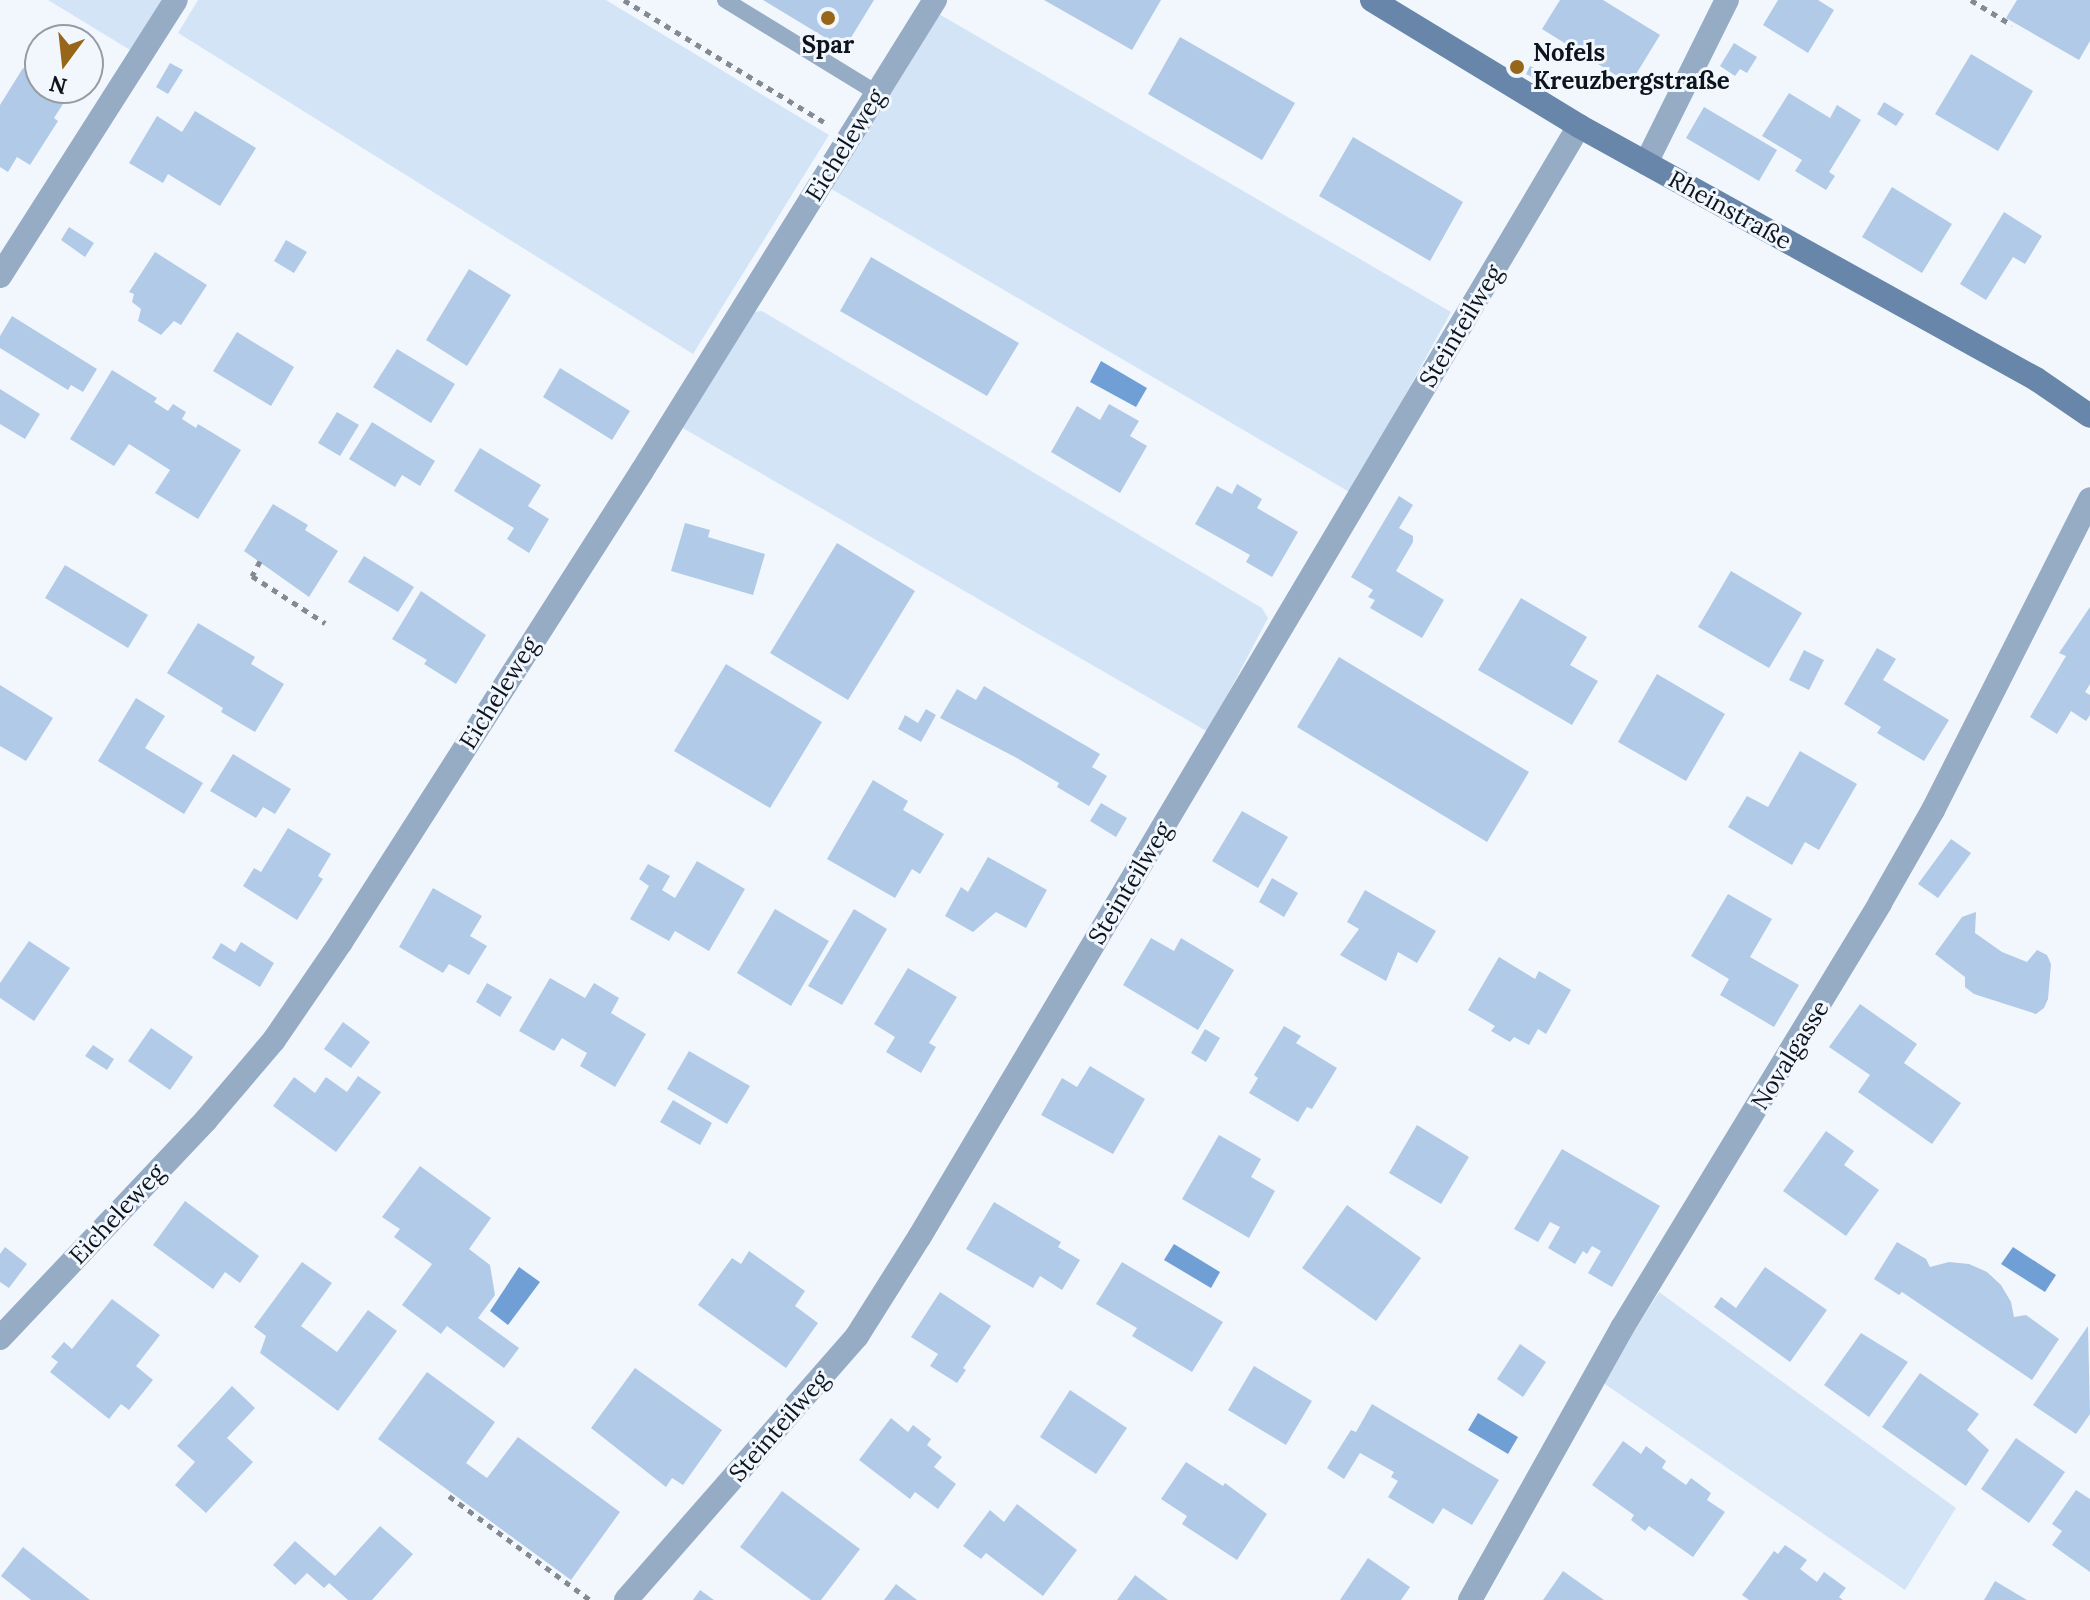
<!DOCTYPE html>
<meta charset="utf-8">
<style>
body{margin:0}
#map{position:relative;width:2090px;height:1600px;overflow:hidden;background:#f2f7fe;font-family:Lora,serif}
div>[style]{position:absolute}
.green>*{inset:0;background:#d4e4f7}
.water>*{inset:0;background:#709fd6}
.building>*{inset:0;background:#b1cae7}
.path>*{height:5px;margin-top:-2.5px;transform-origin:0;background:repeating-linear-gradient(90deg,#838a92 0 6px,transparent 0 12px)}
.lane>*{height:16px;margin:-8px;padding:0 8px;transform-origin:8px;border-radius:8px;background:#96abc4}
.street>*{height:24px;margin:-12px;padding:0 12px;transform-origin:12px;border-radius:12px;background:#96abc4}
.secondary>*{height:24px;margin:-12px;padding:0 12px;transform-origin:12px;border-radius:12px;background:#6786aa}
.dots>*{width:22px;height:22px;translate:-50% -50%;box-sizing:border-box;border:4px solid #f2f7fe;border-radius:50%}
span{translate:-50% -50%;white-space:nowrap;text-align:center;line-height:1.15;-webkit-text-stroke:6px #f2f7fe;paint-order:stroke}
.poi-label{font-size:24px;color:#0c141e;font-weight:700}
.left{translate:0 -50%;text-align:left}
.street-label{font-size:24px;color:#0c141e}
.north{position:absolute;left:24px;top:24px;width:80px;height:80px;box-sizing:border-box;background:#f2f7fe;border:2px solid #969ca4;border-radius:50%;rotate:195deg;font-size:22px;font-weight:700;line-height:32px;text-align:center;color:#0c141e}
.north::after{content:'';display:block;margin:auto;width:28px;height:36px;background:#986619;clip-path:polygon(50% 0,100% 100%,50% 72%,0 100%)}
</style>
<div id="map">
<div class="green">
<i style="clip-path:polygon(48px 0,163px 0,130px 50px)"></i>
<i style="clip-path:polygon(198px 0,606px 0,829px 135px,693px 354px,178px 33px)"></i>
<i style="clip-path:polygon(939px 14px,1451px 312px,1351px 493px,828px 187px)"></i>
<i style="clip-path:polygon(762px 311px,1262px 608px,1268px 618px,1208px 732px,681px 427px,751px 312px)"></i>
<i style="clip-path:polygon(1659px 1292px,1956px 1508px,1905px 1590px,1602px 1382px)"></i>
</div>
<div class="water">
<i style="clip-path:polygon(1101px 361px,1147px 388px,1136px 407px,1090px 382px)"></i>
<i style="clip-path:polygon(1174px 1244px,1220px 1272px,1211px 1288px,1164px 1260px)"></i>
<i style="clip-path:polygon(2013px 1247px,2056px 1275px,2045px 1292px,2001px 1264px)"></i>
<i style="clip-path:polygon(519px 1267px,540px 1282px,508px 1325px,490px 1311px)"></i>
<i style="clip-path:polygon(1478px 1413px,1518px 1437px,1508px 1454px,1468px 1430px)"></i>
</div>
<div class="building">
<i style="clip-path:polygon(763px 0,874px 0,844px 49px)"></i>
<i style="clip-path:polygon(1044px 0,1161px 0,1132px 50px)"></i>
<i style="clip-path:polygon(1560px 0,1603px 0,1660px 35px,1630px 84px,1542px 29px)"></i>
<i style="clip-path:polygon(1778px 0,1818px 0,1834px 10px,1808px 53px,1763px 25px)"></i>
<i style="clip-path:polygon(2017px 0,2090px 0,2090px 41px,2079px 60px,2006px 18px)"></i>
<i style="clip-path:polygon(1180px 37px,1295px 103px,1262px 160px,1148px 94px)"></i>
<i style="clip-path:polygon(1734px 43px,1757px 57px,1747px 73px,1740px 69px,1735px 76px,1720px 66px)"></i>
<i style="clip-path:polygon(1971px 54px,2033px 91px,1998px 151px,1935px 114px)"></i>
<i style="clip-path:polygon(170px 63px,183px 70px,168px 94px,156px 87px)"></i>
<i style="clip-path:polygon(1530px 66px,1550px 76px,1545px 84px,1526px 74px)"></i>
<i style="clip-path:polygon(23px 68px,40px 78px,40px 88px,55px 88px,68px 96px,54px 118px,58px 121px,30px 165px,17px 157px,8px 172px,0 167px,0 105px)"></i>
<i style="clip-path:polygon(1789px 93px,1830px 118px,1837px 105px,1861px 120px,1829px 172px,1835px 176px,1826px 190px,1795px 171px,1802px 160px,1762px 136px)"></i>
<i style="clip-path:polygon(1884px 102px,1904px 114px,1896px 126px,1877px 114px)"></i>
<i style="clip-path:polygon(1704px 107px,1777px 150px,1759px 181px,1686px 138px)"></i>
<i style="clip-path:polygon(195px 111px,256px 148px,220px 206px,168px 174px,163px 183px,129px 163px,157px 116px,182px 132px)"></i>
<i style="clip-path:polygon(1353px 137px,1463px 202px,1430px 261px,1319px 196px)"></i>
<i style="clip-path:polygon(1892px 187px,1952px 224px,1922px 273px,1862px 237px)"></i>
<i style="clip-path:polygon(2004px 212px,2042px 236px,2025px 264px,2013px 257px,1986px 300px,1960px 284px)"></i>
<i style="clip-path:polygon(69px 227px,94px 243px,85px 257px,61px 240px)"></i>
<i style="clip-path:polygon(286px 240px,307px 252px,294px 273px,274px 261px)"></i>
<i style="clip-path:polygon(155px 252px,207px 285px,181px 325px,174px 321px,161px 335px,138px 321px,141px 309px,132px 302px,134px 294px,129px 292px)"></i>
<i style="clip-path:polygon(871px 257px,1019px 343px,987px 396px,840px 311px)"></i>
<i style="clip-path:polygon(469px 269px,511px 295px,467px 366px,426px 340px)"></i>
<i style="clip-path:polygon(12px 316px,97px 369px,83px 392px,71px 385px,68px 390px,0 348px,0 336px)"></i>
<i style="clip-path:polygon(237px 332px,294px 367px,271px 406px,213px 371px)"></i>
<i style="clip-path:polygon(397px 349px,455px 384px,431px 423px,373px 387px)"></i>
<i style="clip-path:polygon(560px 368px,630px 411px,612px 440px,543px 397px)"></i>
<i style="clip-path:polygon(112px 370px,157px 398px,154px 402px,168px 411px,173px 404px,186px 412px,182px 419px,196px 428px,198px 424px,241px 450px,198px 519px,155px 493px,170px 470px,129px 444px,114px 466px,70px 439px)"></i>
<i style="clip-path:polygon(0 389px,40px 414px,25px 439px,0 424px)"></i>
<i style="clip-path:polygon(1109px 404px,1139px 421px,1130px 436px,1147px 446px,1120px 493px,1051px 452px,1077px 406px,1100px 420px)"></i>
<i style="clip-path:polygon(337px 412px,359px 425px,340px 456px,318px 443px)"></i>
<i style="clip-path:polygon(372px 422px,435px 461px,420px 486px,402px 475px,395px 487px,349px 459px)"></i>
<i style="clip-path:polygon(480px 448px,541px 485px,528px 506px,549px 519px,529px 553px,507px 539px,514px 528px,454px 491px)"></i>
<i style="clip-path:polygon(1237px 484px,1262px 499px,1257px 508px,1298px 532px,1272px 577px,1246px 562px,1250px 555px,1195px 524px,1217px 486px,1232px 494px)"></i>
<i style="clip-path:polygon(1399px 496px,1413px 505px,1399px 528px,1413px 536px,1413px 542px,1396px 571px,1444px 600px,1422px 638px,1370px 608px,1375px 600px,1368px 597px,1373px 590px,1351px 577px)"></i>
<i style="clip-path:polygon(273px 504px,308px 525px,305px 530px,338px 551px,309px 597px,244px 551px)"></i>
<i style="clip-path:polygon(685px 523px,710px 530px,708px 537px,765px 554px,753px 595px,671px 571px)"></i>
<i style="clip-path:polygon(837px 543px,915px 591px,848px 700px,770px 653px)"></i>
<i style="clip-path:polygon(364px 556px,414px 587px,398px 612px,348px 582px)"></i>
<i style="clip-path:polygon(65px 565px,148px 615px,128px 648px,45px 598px)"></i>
<i style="clip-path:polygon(1731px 571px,1802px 613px,1769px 668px,1698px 627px)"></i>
<i style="clip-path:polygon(421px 591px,486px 635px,456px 684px,424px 664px,427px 660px,392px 639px)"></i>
<i style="clip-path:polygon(1521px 598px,1587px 637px,1570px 665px,1598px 681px,1572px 725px,1478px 670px)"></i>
<i style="clip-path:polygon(2090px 607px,2090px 684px,2085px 692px,2090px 695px,2090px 715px,2086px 721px,2071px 711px,2057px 734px,2030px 717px,2066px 656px,2059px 653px)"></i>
<i style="clip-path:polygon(198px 623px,255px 657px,251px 664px,284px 684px,255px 732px,221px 712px,223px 708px,167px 673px)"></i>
<i style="clip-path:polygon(1877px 648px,1896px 659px,1883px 680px,1949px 720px,1924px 761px,1877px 733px,1881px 727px,1844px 704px)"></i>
<i style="clip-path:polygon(1804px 650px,1824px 660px,1809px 690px,1789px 680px)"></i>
<i style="clip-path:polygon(1339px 657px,1529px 772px,1487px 842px,1297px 727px)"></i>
<i style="clip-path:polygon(726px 664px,822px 722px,770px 808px,674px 751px)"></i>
<i style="clip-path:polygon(1657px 674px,1725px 714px,1686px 781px,1618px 742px)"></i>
<i style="clip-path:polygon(0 685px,53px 718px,26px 761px,0 746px)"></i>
<i style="clip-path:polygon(984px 686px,1100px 754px,1092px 767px,1107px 776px,1089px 806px,1057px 787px,1059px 783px,1015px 757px,940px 718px,957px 689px,976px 700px)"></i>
<i style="clip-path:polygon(136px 698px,165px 716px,145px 748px,203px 783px,184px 814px,98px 761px)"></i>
<i style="clip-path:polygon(926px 709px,936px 715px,921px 742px,898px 729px,905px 715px,918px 723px)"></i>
<i style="clip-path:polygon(1800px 751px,1857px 784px,1819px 850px,1805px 842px,1792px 865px,1728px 827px,1747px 796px,1768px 807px)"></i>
<i style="clip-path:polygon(233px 754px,291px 789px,275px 814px,263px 807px,256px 818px,210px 791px)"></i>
<i style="clip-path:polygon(873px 780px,908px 801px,903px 810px,944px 834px,920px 874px,912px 869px,895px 898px,827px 859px)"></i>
<i style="clip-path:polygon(1101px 803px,1127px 818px,1116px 837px,1090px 821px)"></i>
<i style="clip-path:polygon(1242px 811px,1288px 837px,1258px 888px,1212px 861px)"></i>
<i style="clip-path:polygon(288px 828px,331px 854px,318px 876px,323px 879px,297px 920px,243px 886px,254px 868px,261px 872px)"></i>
<i style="clip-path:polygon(1951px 839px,1971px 853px,1938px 898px,1918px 884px)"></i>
<i style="clip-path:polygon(988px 857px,1047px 890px,1026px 928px,996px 912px,973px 932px,945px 916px,961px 887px,968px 892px)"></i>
<i style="clip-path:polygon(697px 861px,745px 889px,709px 951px,675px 931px,669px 941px,630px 919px,649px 886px,639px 879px,648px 864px,670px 876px,662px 890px,675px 898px)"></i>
<i style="clip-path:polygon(1272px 878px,1298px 893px,1284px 917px,1259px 902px)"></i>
<i style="clip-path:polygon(433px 888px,482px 916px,470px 936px,487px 946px,469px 975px,449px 964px,443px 973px,399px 947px)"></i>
<i style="clip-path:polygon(1365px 890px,1436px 931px,1417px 963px,1398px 952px,1386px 981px,1340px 955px,1359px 929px,1347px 922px)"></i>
<i style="clip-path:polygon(1728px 894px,1772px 919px,1750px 957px,1799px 985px,1774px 1027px,1720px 995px,1729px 979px,1691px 956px)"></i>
<i style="clip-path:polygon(775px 909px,829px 941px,791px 1006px,737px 973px)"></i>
<i style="clip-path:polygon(854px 909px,887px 929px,842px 1005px,808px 986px)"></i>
<i style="clip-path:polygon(1976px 912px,1975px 933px,2002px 952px,2027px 962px,2037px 950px,2047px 955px,2051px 964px,2048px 999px,2044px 1008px,2036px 1014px,1974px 994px,1965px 987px,1965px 977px,1935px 954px,1962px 917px)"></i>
<i style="clip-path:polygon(1151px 938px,1174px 951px,1181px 938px,1234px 970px,1198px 1030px,1123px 985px)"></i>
<i style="clip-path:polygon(29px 941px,70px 968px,34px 1021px,0 998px,0 983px)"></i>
<i style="clip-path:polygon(241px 942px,274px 963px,260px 987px,212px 958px,221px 943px,235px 952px)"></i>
<i style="clip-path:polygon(1499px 957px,1535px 979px,1539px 971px,1571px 990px,1546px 1034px,1538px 1029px,1529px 1045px,1514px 1037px,1510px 1042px,1491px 1031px,1495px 1026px,1468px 1010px)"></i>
<i style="clip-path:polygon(908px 968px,957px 997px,929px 1043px,936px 1047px,921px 1073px,886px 1052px,895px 1037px,874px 1024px)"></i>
<i style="clip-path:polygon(550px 978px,585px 998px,594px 983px,619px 998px,611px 1013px,646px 1034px,615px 1087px,580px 1066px,587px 1053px,575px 1046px,562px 1038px,554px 1051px,519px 1031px)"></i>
<i style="clip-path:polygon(487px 983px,512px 997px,500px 1017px,476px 1002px)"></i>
<i style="clip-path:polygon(1860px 1004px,1917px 1044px,1904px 1063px,1961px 1103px,1932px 1144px,1858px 1092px,1870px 1075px,1829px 1047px)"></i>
<i style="clip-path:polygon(343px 1022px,370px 1042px,351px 1068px,324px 1049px)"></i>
<i style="clip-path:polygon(1284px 1026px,1301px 1036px,1296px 1043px,1337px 1068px,1312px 1109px,1307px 1107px,1298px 1122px,1249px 1093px,1258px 1078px,1254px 1075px)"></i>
<i style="clip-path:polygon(151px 1028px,193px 1057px,170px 1090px,128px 1061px)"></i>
<i style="clip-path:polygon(1205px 1029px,1220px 1038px,1206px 1062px,1191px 1053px)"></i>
<i style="clip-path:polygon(93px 1045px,114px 1059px,107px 1070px,85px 1056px)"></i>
<i style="clip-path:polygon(689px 1051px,750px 1086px,727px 1124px,667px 1089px)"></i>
<i style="clip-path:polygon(1090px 1066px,1145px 1099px,1113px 1154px,1041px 1115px,1062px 1078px,1077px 1087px)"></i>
<i style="clip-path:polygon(358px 1076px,381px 1092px,336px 1152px,273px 1106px,294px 1077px,315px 1093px,326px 1077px,347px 1092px)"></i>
<i style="clip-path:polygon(673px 1100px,712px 1123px,700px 1145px,660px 1122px)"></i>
<i style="clip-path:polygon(1417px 1125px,1469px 1157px,1441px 1204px,1389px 1173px)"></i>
<i style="clip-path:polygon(1826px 1131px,1854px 1151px,1844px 1165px,1879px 1190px,1846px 1236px,1783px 1191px)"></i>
<i style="clip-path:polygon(1219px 1135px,1261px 1159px,1251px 1177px,1275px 1191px,1249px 1238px,1182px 1199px)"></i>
<i style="clip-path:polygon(1562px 1149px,1660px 1206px,1612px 1287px,1588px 1273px,1601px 1251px,1592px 1246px,1587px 1254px,1583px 1251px,1575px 1264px,1548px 1248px,1560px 1227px,1550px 1222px,1538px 1242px,1514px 1229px)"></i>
<i style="clip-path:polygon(420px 1166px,491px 1218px,469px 1249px,490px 1265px,495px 1295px,478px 1318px,519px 1348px,504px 1368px,447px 1326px,441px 1334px,402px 1305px,432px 1264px,394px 1237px,400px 1229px,382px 1217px)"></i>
<i style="clip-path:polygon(185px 1201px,259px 1256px,240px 1283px,225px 1272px,213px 1289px,153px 1245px)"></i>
<i style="clip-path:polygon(994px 1202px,1061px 1242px,1058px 1247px,1080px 1260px,1062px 1290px,1040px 1276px,1033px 1288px,966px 1249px)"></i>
<i style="clip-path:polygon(1347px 1205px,1421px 1258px,1376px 1321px,1302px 1268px)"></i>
<i style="clip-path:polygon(1897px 1242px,1926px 1259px,1930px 1267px,1949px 1262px,1969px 1264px,1987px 1272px,2001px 1285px,2011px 1302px,2014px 1317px,2026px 1315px,2059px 1339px,2032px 1380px,1902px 1292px,1899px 1295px,1874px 1279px)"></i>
<i style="clip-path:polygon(5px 1247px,27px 1264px,9px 1288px,0 1282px,0 1254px)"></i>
<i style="clip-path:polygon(749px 1251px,805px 1291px,795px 1306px,818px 1323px,786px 1368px,698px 1305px,732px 1258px,741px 1264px)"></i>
<i style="clip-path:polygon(302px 1262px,332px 1283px,301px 1326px,337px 1352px,368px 1310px,397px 1331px,338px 1411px,260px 1353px,266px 1336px,254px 1327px)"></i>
<i style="clip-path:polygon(1122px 1262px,1223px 1322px,1192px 1372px,1132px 1336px,1137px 1328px,1096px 1304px)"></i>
<i style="clip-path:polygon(1765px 1267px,1827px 1310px,1790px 1362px,1714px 1307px,1721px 1297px,1736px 1308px)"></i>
<i style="clip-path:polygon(940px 1292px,991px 1326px,963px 1368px,966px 1370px,957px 1383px,930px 1366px,938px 1354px,911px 1337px)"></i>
<i style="clip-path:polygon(112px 1299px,160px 1335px,136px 1366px,153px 1380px,129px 1410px,121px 1404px,109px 1419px,50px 1372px,58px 1362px,51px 1357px,64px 1342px,72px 1349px)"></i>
<i style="clip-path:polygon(2088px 1326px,2090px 1414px,2076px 1434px,2033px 1405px)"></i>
<i style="clip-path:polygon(1861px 1333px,1908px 1362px,1869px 1417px,1824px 1385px)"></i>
<i style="clip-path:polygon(1520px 1344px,1546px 1362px,1523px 1397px,1497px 1379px)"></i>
<i style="clip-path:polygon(1254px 1366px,1312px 1401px,1286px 1445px,1228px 1410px)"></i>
<i style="clip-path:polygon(635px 1368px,722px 1430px,683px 1485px,672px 1478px,666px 1487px,591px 1428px)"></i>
<i style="clip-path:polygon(427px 1372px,495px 1422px,466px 1463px,487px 1478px,518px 1437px,620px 1512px,571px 1580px,378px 1439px)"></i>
<i style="clip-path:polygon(1920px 1373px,1979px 1414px,1967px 1430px,1989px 1450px,1966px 1486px,1882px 1427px)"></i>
<i style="clip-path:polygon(232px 1386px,255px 1408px,227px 1438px,253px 1462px,206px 1513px,175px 1485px,195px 1462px,177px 1446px)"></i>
<i style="clip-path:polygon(1070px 1390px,1127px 1428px,1096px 1474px,1040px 1437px)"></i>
<i style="clip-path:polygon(1372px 1404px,1499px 1480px,1472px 1525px,1443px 1508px,1433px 1524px,1388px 1497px,1398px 1481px,1391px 1477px,1394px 1472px,1360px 1453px,1344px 1479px,1327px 1468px,1351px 1430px,1356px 1432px)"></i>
<i style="clip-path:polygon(891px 1418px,908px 1432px,913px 1425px,931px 1439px,927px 1445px,942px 1457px,934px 1467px,956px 1484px,938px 1509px,915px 1492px,910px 1499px,859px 1460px)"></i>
<i style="clip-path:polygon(2016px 1438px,2065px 1472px,2029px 1523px,1981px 1489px)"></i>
<i style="clip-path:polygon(1623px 1441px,1641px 1454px,1646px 1446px,1666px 1461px,1662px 1468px,1686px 1485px,1691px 1478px,1711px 1493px,1707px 1500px,1725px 1512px,1693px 1557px,1649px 1526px,1645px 1531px,1631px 1520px,1634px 1515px,1592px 1485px)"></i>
<i style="clip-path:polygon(1186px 1462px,1223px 1486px,1225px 1483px,1267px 1514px,1237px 1560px,1182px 1524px,1187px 1516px,1161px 1499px)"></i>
<i style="clip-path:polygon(2076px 1490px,2090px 1499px,2090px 1572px,2052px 1545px,2062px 1531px,2052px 1524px)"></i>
<i style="clip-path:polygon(782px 1491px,860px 1549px,821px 1600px,811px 1600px,740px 1547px)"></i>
<i style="clip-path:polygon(1017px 1504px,1077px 1550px,1043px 1596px,986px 1553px,981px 1559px,963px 1546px,990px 1510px,1004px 1522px)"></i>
<i style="clip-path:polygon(380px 1526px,413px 1554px,372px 1600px,348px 1600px,329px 1583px,324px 1588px,307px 1573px,295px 1585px,273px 1565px,295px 1541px,335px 1576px)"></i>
<i style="clip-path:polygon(1785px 1545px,1807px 1560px,1800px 1569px,1817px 1582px,1824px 1572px,1846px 1588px,1839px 1597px,1843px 1600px,1749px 1600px,1742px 1595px,1774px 1551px,1778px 1554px)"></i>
<i style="clip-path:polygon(23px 1547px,90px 1600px,31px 1600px,1px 1576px)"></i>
<i style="clip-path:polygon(1368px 1558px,1410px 1587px,1401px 1600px,1340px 1600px)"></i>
<i style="clip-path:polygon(1563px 1571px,1604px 1600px,1543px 1600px)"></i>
<i style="clip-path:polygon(1135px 1575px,1168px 1600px,1117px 1600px)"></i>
<i style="clip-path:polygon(1995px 1581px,2027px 1600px,1984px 1600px)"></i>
<i style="clip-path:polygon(896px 1584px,917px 1600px,884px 1600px)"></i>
<i style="clip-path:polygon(700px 1590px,714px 1600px,693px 1600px)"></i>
</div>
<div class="path">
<i style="left:624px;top:0;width:234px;rotate:31.4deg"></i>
<i style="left:1971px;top:0;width:48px;rotate:31.4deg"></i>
<i style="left:260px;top:561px;width:17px;rotate:118deg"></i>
<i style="left:252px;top:576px;width:87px;rotate:32.8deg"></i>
<i style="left:449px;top:1496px;width:175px;rotate:36.4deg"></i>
</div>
<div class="lane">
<i style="left:725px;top:0;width:178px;rotate:31.5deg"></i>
</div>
<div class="street">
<i style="left:1646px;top:163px;width:182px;rotate:-63.6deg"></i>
<i style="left:0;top:276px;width:327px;rotate:-57.5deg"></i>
<i style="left:0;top:1338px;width:300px;rotate:-46.6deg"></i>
<i style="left:206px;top:1120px;width:105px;rotate:-49.6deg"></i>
<i style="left:274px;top:1040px;width:119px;rotate:-55.6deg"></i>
<i style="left:341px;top:942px;width:559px;rotate:-57.42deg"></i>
<i style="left:642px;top:471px;width:555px;rotate:-58.12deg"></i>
<i style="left:626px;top:1600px;width:351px;rotate:-48.8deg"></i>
<i style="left:857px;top:1336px;width:118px;rotate:-57.8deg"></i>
<i style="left:920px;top:1236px;width:1291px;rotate:-59.3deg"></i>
<i style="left:1470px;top:1600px;width:312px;rotate:-60.8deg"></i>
<i style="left:1622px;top:1328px;width:497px;rotate:-58.7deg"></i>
<i style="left:1880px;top:903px;width:107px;rotate:-60.3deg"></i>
<i style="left:1933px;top:810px;width:348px;rotate:-63.2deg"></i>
</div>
<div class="secondary">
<i style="left:1372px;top:0;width:242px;rotate:31.3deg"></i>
<i style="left:1579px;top:126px;width:522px;rotate:28.97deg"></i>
<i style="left:2036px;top:379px;width:65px;rotate:34.4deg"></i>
</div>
<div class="dots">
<i style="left:828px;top:18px;background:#986619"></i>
<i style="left:1517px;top:67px;background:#986619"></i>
</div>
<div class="poi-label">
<span style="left:828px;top:45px">Spar</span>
<span class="left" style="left:1533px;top:67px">Nofels<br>Kreuzbergstraße</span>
</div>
<div class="street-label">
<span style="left:845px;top:145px;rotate:-58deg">Eicheleweg</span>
<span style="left:1730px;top:210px;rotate:29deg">Rheinstraße</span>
<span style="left:1461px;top:326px;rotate:-59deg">Steinteilweg</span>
<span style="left:499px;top:693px;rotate:-58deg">Eicheleweg</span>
<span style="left:1130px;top:883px;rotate:-59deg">Steinteilweg</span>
<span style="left:1790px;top:1055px;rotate:-58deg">Novalgasse</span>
<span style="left:117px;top:1214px;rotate:-47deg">Eicheleweg</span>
<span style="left:779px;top:1426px;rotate:-49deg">Steinteilweg</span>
</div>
<div class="north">N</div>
</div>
